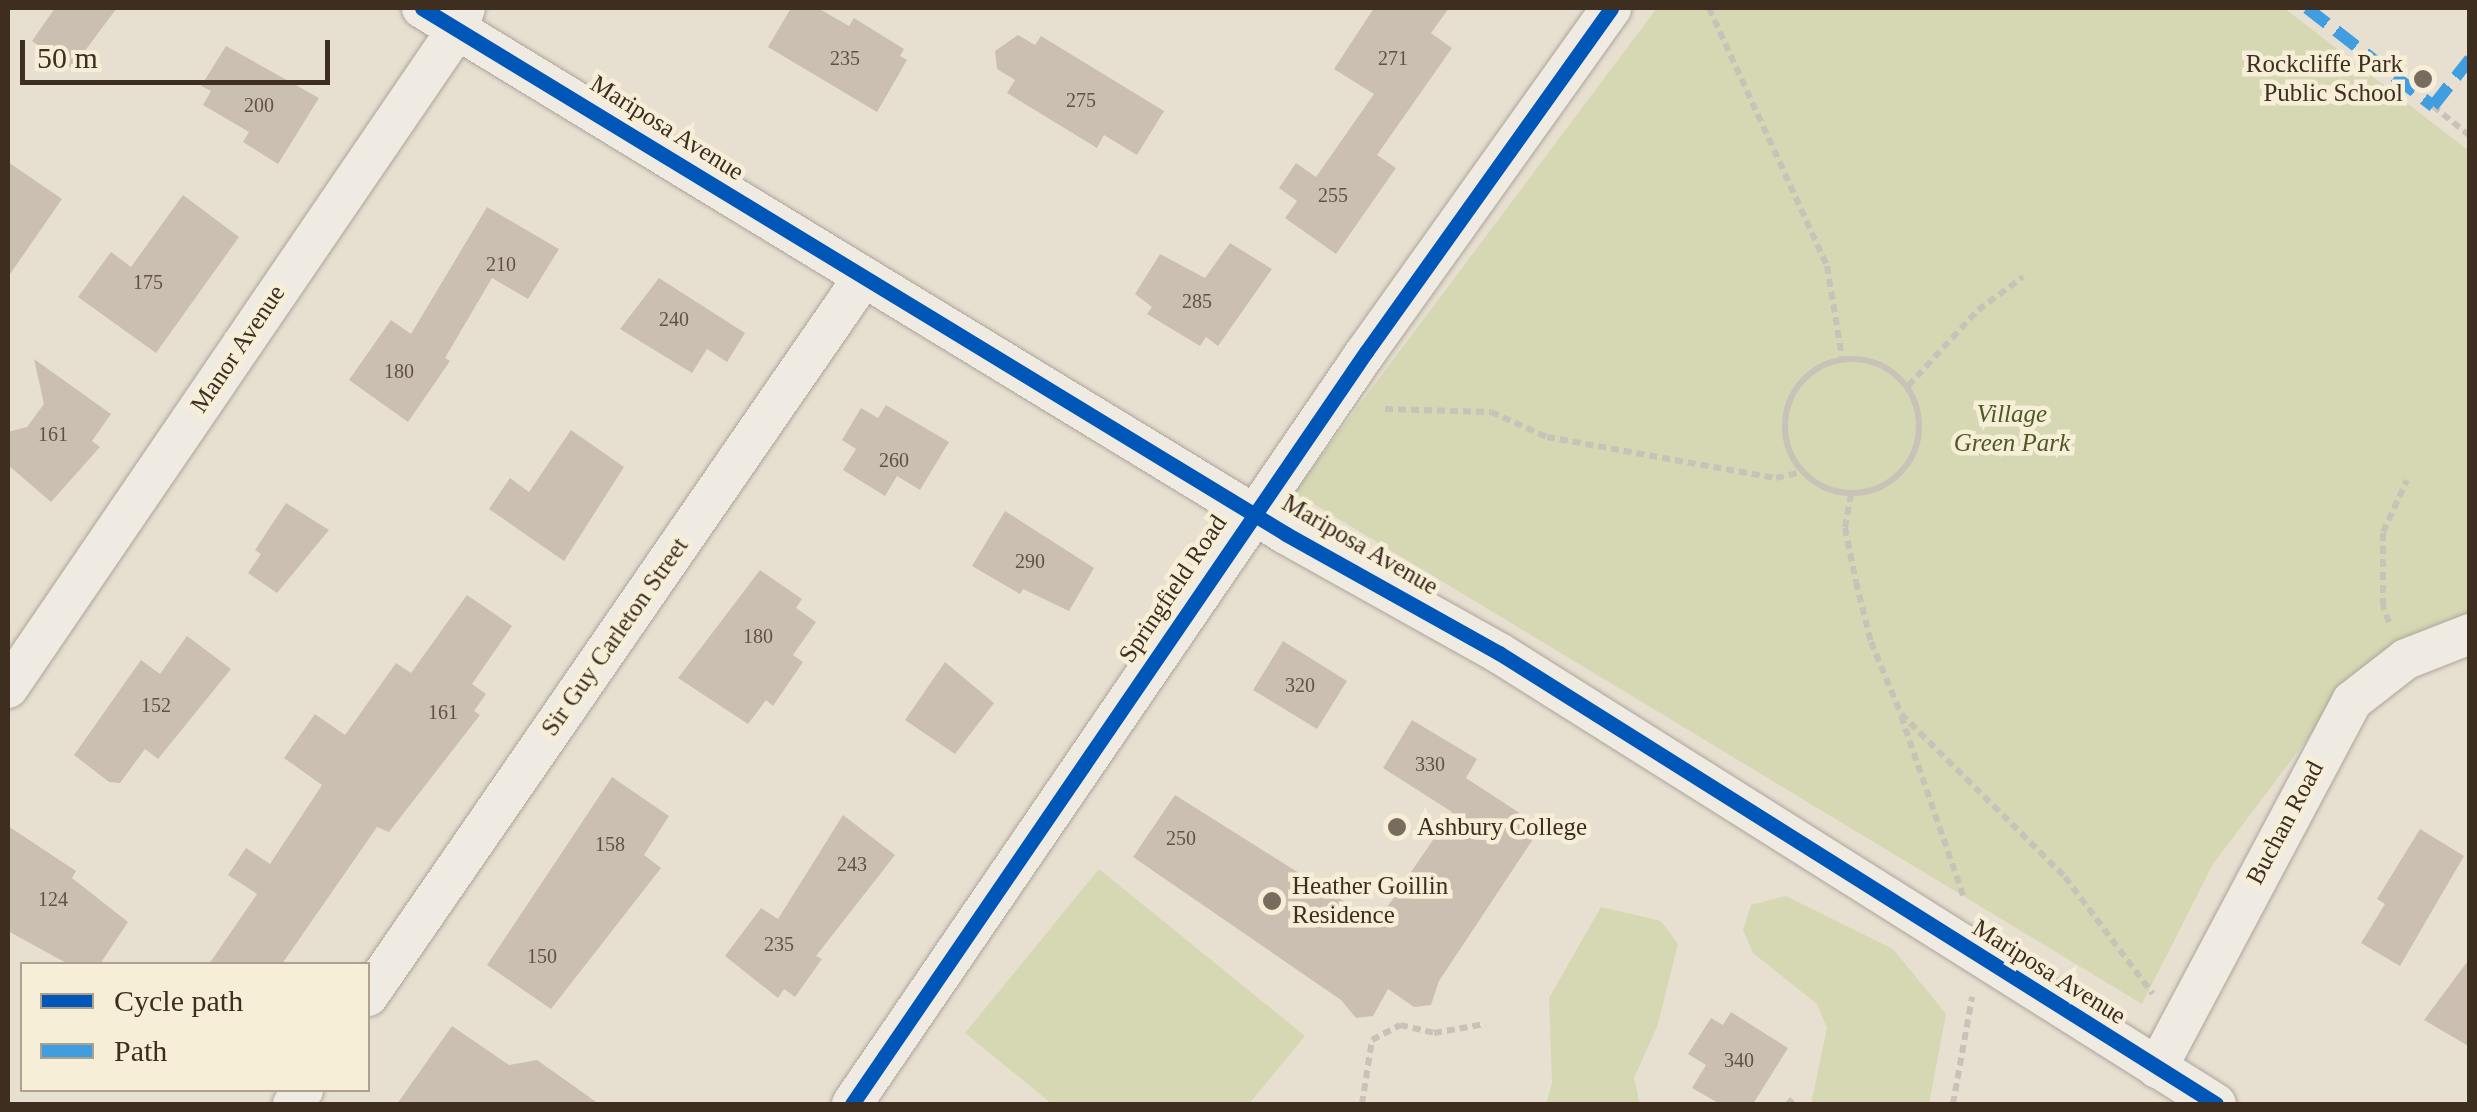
<!DOCTYPE html>
<style>
body{margin:0}
#map{position:relative;width:2477px;height:1112px;overflow:hidden;background:#e7e0d1;font-family:"Times New Roman",serif}
div>[style]{position:absolute}
.green>*{inset:0;background:#d6d7b3}
.building>*{inset:0;background:#cbbfb2}
.path>*{height:6px;margin-top:-3px;transform-origin:0;background:repeating-linear-gradient(90deg,#c8c2b9 0 8px,transparent 0 13px)}
.path>.ring{margin:-3px;padding:0;box-sizing:content-box;background:none;border:6px solid #c8c2b9;border-radius:50%}
.roads{filter:drop-shadow(0 0 2px #ada599) drop-shadow(0 0 2px #ada599)}
.minor>*{height:40px;margin:-20px;padding:0 20px;transform-origin:20px;border-radius:20px;background:#efebe3}
.quiet>*{height:12px;margin-top:-6px;transform-origin:0;background:repeating-linear-gradient(90deg,#3f9de0 0 25px,transparent 0 37px)}
.cycleway>*{height:15px;margin:-7.5px;padding:0 7.5px;transform-origin:7.5px;border-radius:7.5px;background:#0057b8}
.dots>*{width:28px;height:28px;translate:-50% -50%;box-sizing:border-box;border:5px solid #f7eed8;border-radius:50%}
span{translate:-50% -50%;white-space:nowrap;text-align:center;line-height:1.15;-webkit-text-stroke:9px #f7eed8;paint-order:stroke}
.number-label{font-size:20px;color:#605244}
.number-label span{-webkit-text-stroke-width:0}
.poi-label{font-size:25px;color:#3d2e20}
.right{translate:-100% -50%;text-align:right}
.left{translate:0 -50%;text-align:left}
.street-label{font-size:25px;color:#3d2e20}
.park-label{font-size:25px;color:#4d5a26;font-style:italic}
.frame{position:absolute;inset:0;border:10px solid #3d2e20;pointer-events:none}
.legend{position:absolute;left:20px;top:962px;width:350px;height:130px;box-sizing:border-box;background:#f7eed8;border:2px solid #ada18e;margin:0;padding:12px 18px;list-style:none;font-size:30px;color:#3d2e20}
.legend li{display:flex;align-items:center;gap:20px;height:50px}
.legend b{width:50px;border:2px solid #ada18e}
.scale{position:absolute;left:20px;top:40px;width:310px;height:45px;box-sizing:border-box;border:5px solid #3d2e20;border-top:0;padding-left:12px;font-size:30px;line-height:35px;white-space:nowrap;color:#3d2e20;-webkit-text-stroke:8px #f7eed8;paint-order:stroke}
</style>
<div id="map">
<div class="green">
<i style="clip-path:polygon(1657px 8px,2284px 8px,2469px 151px,2469px 624px,2357px 673px,2213px 864px,2142px 1004px,1294px 492px)"></i>
<i style="clip-path:polygon(1099px 869px,1305px 1036px,1249px 1104px,1052px 1104px,965px 1033px)"></i>
<i style="clip-path:polygon(1786px 896px,1893px 949px,1946px 1014px,1929px 1104px,1811px 1104px,1827px 1028px,1817px 1004px,1753px 953px,1743px 930px,1751px 905px)"></i>
<i style="clip-path:polygon(1601px 907px,1661px 921px,1678px 944px,1657px 1027px,1634px 1078px,1640px 1104px,1546px 1104px,1552px 1083px,1549px 998px)"></i>
</div>
<div class="building">
<i style="clip-path:polygon(55px 8px,117px 8px,72px 68px,32px 41px)"></i>
<i style="clip-path:polygon(791px 8px,818px 8px,849px 26px,854px 18px,904px 49px,900px 56px,907px 60px,877px 112px,768px 47px)"></i>
<i style="clip-path:polygon(1374px 8px,1449px 8px,1431px 33px,1452px 48px,1377px 155px,1396px 168px,1336px 254px,1285px 218px,1297px 201px,1279px 188px,1296px 163px,1316px 177px,1374px 94px,1334px 69px)"></i>
<i style="clip-path:polygon(1018px 35px,1035px 45px,1041px 36px,1164px 111px,1137px 155px,1104px 135px,1097px 148px,1007px 93px,1015px 80px,997px 69px,995px 51px)"></i>
<i style="clip-path:polygon(226px 46px,319px 98px,278px 164px,243px 142px,249px 132px,203px 105px,211px 91px,201px 86px)"></i>
<i style="clip-path:polygon(8px 162px,62px 199px,8px 277px)"></i>
<i style="clip-path:polygon(183px 195px,239px 237px,156px 353px,78px 297px,111px 252px,131px 267px)"></i>
<i style="clip-path:polygon(487px 207px,559px 249px,528px 299px,492px 278px,445px 358px,450px 361px,408px 422px,349px 380px,391px 320px,411px 334px)"></i>
<i style="clip-path:polygon(1230px 243px,1272px 269px,1218px 346px,1206px 337px,1200px 346px,1147px 314px,1152px 307px,1135px 294px,1160px 254px,1205px 278px)"></i>
<i style="clip-path:polygon(659px 278px,745px 333px,727px 362px,707px 349px,692px 373px,620px 329px)"></i>
<i style="clip-path:polygon(34px 359px,111px 414px,92px 441px,100px 447px,51px 502px,8px 465px,8px 432px,27px 427px,44px 404px)"></i>
<i style="clip-path:polygon(886px 405px,949px 442px,920px 490px,897px 476px,885px 496px,843px 470px,856px 449px,842px 440px,861px 408px,878px 418px)"></i>
<i style="clip-path:polygon(571px 430px,624px 467px,564px 561px,489px 509px,510px 478px,529px 492px)"></i>
<i style="clip-path:polygon(286px 503px,329px 530px,277px 593px,248px 573px,261px 554px,255px 550px)"></i>
<i style="clip-path:polygon(1005px 511px,1094px 568px,1069px 611px,1023px 589px,1020px 594px,972px 566px)"></i>
<i style="clip-path:polygon(760px 570px,802px 599px,796px 608px,816px 622px,793px 655px,803px 662px,773px 706px,766px 700px,748px 724px,678px 678px)"></i>
<i style="clip-path:polygon(467px 595px,512px 626px,472px 684px,486px 694px,474px 711px,480px 715px,389px 832px,377px 827px,282px 964px,209px 964px,257px 894px,228px 875px,246px 848px,270px 864px,322px 785px,284px 758px,315px 714px,345px 735px,396px 663px,411px 673px)"></i>
<i style="clip-path:polygon(187px 636px,231px 669px,158px 759px,145px 749px,120px 783px,109px 782px,74px 755px,141px 660px,160px 674px)"></i>
<i style="clip-path:polygon(1283px 641px,1347px 681px,1317px 729px,1253px 690px)"></i>
<i style="clip-path:polygon(945px 662px,994px 703px,955px 754px,905px 720px)"></i>
<i style="clip-path:polygon(1412px 720px,1477px 759px,1466px 778px,1541px 827px,1439px 981px,1431px 1005px,1414px 1007px,1388px 989px,1373px 1016px,1356px 1018px,1341px 1000px,1133px 857px,1175px 795px,1377px 922px,1452px 812px,1383px 768px)"></i>
<i style="clip-path:polygon(612px 777px,669px 816px,644px 855px,661px 868px,551px 1009px,487px 965px)"></i>
<i style="clip-path:polygon(843px 815px,895px 855px,816px 956px,822px 959px,795px 997px,784px 989px,778px 998px,725px 956px,761px 908px,778px 919px)"></i>
<i style="clip-path:polygon(8px 826px,76px 871px,72px 878px,128px 922px,100px 964px,68px 964px,8px 931px)"></i>
<i style="clip-path:polygon(2420px 829px,2464px 856px,2400px 966px,2361px 943px,2385px 904px,2377px 899px)"></i>
<i style="clip-path:polygon(2470px 958px,2470px 1047px,2424px 1020px)"></i>
<i style="clip-path:polygon(1731px 1012px,1788px 1048px,1753px 1104px,1720px 1104px,1692px 1088px,1706px 1065px,1688px 1054px,1711px 1018px,1723px 1025px)"></i>
<i style="clip-path:polygon(452px 1026px,509px 1065px,537px 1060px,599px 1104px,397px 1104px)"></i>
</div>
<div class="path">
<i style="left:1709px;top:8px;width:284px;rotate:65.4deg"></i>
<i style="left:1827px;top:266px;width:93px;rotate:80.7deg"></i>
<i style="left:2433px;top:106px;width:48px;rotate:39deg"></i>
<i class="ring" style="left:1785px;top:359px;width:128px;height:128px"></i>
<i style="left:1908px;top:386px;width:103px;rotate:-47.4deg"></i>
<i style="left:1978px;top:310px;width:56px;rotate:-36.3deg"></i>
<i style="left:1385px;top:409px;width:106px;rotate:1.6deg"></i>
<i style="left:1491px;top:412px;width:61px;rotate:24.1deg"></i>
<i style="left:1547px;top:437px;width:233px;rotate:10.2deg"></i>
<i style="left:1776px;top:478px;width:27px;rotate:-13deg"></i>
<i style="left:1851px;top:494px;width:35px;rotate:100deg"></i>
<i style="left:1845px;top:528px;width:55px;rotate:78.5deg"></i>
<i style="left:1856px;top:582px;width:62px;rotate:76deg"></i>
<i style="left:1871px;top:642px;width:78px;rotate:67.4deg"></i>
<i style="left:1901px;top:714px;width:231px;rotate:44.8deg"></i>
<i style="left:2065px;top:877px;width:146px;rotate:53.1deg"></i>
<i style="left:2389px;top:622px;width:17px;rotate:-111deg"></i>
<i style="left:2383px;top:606px;width:74px;rotate:-90deg"></i>
<i style="left:2383px;top:532px;width:57px;rotate:-65.2deg"></i>
<i style="left:1901px;top:716px;width:193px;rotate:70.9deg"></i>
<i style="left:1788px;top:1099px;width:7px;rotate:45deg"></i>
<i style="left:1362px;top:1104px;width:65px;rotate:-81.1deg"></i>
<i style="left:1372px;top:1040px;width:32px;rotate:-28deg"></i>
<i style="left:1400px;top:1025px;width:35px;rotate:13deg"></i>
<i style="left:1434px;top:1033px;width:52px;rotate:-10deg"></i>
<i style="left:1953px;top:1104px;width:109px;rotate:-79.9deg"></i>
</div>
<div class="roads">
<div class="minor">
<i style="left:422px;top:8px;width:1012px;rotate:31.33deg"></i>
<i style="left:1286px;top:534px;width:244px;rotate:29.2deg"></i>
<i style="left:1499px;top:653px;width:847px;rotate:32.17deg"></i>
<i style="left:8px;top:688px;width:799px;rotate:-55.71deg"></i>
<i style="left:458px;top:28px;width:21px;rotate:-71deg"></i>
<i style="left:368px;top:996px;width:872px;rotate:-55.42deg"></i>
<i style="left:2157px;top:1068px;width:416px;rotate:-62deg"></i>
<i style="left:2352px;top:701px;width:68px;rotate:-37.9deg"></i>
<i style="left:2406px;top:659px;width:69px;rotate:-21.3deg"></i>
<i style="left:293px;top:1104px;width:17px;rotate:-54deg"></i>
<i style="left:852px;top:1104px;width:911px;rotate:-55.65deg"></i>
<i style="left:1366px;top:352px;width:422px;rotate:-54.5deg"></i>
</div>
</div>
<div class="quiet">
<i style="left:2307px;top:8px;width:160px;rotate:37.9deg"></i>
<i style="left:2433px;top:106px;width:60px;rotate:-51.8deg"></i>
</div>
<div class="cycleway">
<i style="left:422px;top:8px;width:1012px;rotate:31.33deg"></i>
<i style="left:1286px;top:534px;width:244px;rotate:29.2deg"></i>
<i style="left:1499px;top:653px;width:847px;rotate:32.17deg"></i>
<i style="left:852px;top:1104px;width:911px;rotate:-55.65deg"></i>
<i style="left:1366px;top:352px;width:422px;rotate:-54.5deg"></i>
</div>
<div class="dots">
<i style="left:2423px;top:79px;background:#786c5e"></i>
<i style="left:1397px;top:827px;background:#786c5e"></i>
<i style="left:1272px;top:901px;background:#786c5e"></i>
</div>
<div class="number-label">
<span style="left:845px;top:58px">235</span>
<span style="left:1393px;top:58px">271</span>
<span style="left:1081px;top:100px">275</span>
<span style="left:259px;top:105px">200</span>
<span style="left:1333px;top:195px">255</span>
<span style="left:501px;top:264px">210</span>
<span style="left:148px;top:282px">175</span>
<span style="left:1197px;top:301px">285</span>
<span style="left:674px;top:319px">240</span>
<span style="left:399px;top:371px">180</span>
<span style="left:53px;top:434px">161</span>
<span style="left:894px;top:460px">260</span>
<span style="left:1030px;top:561px">290</span>
<span style="left:758px;top:636px">180</span>
<span style="left:1300px;top:685px">320</span>
<span style="left:156px;top:705px">152</span>
<span style="left:443px;top:712px">161</span>
<span style="left:1430px;top:764px">330</span>
<span style="left:1181px;top:838px">250</span>
<span style="left:610px;top:844px">158</span>
<span style="left:852px;top:864px">243</span>
<span style="left:53px;top:899px">124</span>
<span style="left:779px;top:944px">235</span>
<span style="left:542px;top:956px">150</span>
<span style="left:1739px;top:1060px">340</span>
</div>
<div class="poi-label">
<span class="right" style="left:2403px;top:79px">Rockcliffe Park<br>Public School</span>
<span class="left" style="left:1417px;top:827px">Ashbury College</span>
<span class="left" style="left:1292px;top:901px">Heather Goillin<br>Residence</span>
</div>
<div class="street-label">
<span style="left:667px;top:128px;rotate:32deg">Mariposa Avenue</span>
<span style="left:238px;top:349px;rotate:-56deg">Manor Avenue</span>
<span style="left:1360px;top:545px;rotate:30deg">Mariposa Avenue</span>
<span style="left:1173px;top:589px;rotate:-56deg">Springfield Road</span>
<span style="left:615px;top:637px;rotate:-55deg">Sir Guy Carleton Street</span>
<span style="left:2285px;top:823px;rotate:-62deg">Buchan Road</span>
<span style="left:2049px;top:972px;rotate:32deg">Mariposa Avenue</span>
</div>
<div class="park-label">
<span style="left:2012px;top:429px">Village<br>Green Park</span>
</div>
<div class="frame"></div>
<ul class="legend">
<li><b style="height:12px;background:#0057b8"></b>Cycle path</li>
<li><b style="height:12px;background:#3f9de0"></b>Path</li>
</ul>
<div class="scale">50 m</div>
</div>
